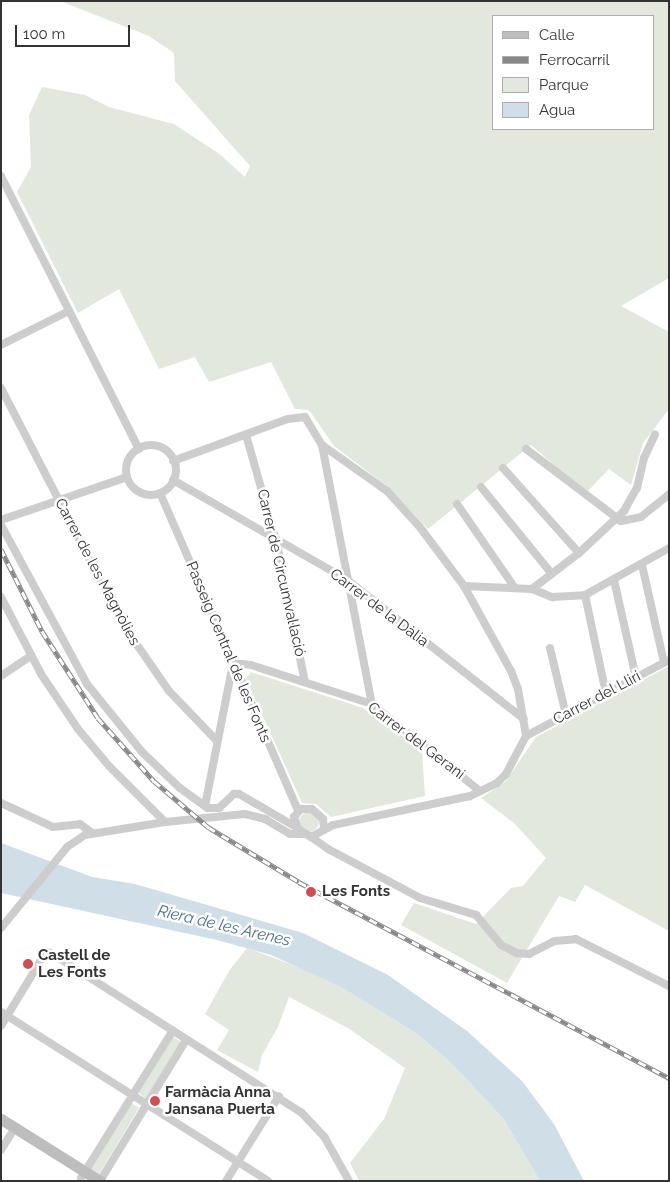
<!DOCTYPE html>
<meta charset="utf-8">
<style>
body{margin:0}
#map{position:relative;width:670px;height:1182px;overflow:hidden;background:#fff;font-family:Raleway,sans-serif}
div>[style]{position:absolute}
.green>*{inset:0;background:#e2e8de}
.round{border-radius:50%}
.water>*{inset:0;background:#d0dee8}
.street>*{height:8px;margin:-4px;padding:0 4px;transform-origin:4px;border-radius:4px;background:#cdcdcd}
.street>.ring{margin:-4px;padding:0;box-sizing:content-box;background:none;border:8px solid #cdcdcd;border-radius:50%}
.secondary>*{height:11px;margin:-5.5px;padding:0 5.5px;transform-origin:5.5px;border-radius:5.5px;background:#bdbdbd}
.rail>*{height:4.5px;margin-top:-2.25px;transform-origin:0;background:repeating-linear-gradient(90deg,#fff 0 8px,#888 0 16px);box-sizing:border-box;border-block:1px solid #888}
.dots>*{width:14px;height:14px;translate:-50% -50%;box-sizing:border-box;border:2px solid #fff;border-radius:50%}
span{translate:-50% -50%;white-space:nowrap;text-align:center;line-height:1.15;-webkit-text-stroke:5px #fff;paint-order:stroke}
.street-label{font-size:15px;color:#333}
.poi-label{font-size:15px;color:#333;font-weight:700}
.left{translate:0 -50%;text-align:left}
.water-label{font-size:16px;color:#4a6f8c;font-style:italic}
.frame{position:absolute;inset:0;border:2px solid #333;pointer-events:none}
.legend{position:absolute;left:492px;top:15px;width:162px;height:115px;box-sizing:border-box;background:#fff;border:1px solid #adadad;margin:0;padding:6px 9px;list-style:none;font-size:15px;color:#333}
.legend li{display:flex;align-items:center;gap:10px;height:25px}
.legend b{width:25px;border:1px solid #adadad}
.scale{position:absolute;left:15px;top:25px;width:115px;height:22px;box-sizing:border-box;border:2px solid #333;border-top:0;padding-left:6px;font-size:15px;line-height:18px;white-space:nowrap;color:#333;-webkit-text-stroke:4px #fff;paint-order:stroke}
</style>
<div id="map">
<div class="green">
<i style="clip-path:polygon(evenodd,60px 1px,669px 1px,669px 278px,621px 306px,669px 332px,669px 409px,643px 443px,631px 485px,609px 469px,586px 493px,531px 445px,428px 529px,388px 487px,334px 446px,309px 410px,295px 409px,271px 362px,209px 382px,195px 357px,159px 369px,119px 289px,78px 313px,17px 192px,31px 167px,29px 115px,42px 87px,85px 95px,109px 107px,174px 124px,218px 153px,245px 177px,250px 166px,175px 81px,174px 53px,149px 36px,60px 1px,494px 16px,654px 16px,654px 129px,494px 129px,494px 16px)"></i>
<i style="clip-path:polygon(669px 666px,669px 931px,585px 885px,575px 902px,559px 896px,507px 983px,401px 925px,414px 903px,476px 924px,511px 888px,523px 886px,546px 858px,514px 823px,481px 798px,505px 782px,536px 737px)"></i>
<i style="clip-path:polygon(251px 672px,363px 708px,378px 718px,422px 751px,425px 796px,331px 817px,316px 804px,302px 803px,246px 679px)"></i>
<i class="round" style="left:299px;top:812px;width:20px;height:20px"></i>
<i style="clip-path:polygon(247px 948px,306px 970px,339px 986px,416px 1033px,450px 1062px,503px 1118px,540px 1181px,359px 1181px,350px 1163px,384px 1119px,405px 1068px,348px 1028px,289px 997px,278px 1027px,262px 1055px,258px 1072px,217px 1050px,229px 1030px,205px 1014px,229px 971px)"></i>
<i style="clip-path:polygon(173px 1037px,182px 1042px,146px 1099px,138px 1092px)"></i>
<i style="clip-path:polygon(131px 1103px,139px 1108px,98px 1176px,89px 1171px)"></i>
</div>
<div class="water">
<i style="clip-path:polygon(1px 843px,92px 877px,135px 884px,303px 933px,388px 975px,467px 1031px,522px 1081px,554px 1124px,584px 1181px,540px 1181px,503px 1118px,450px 1062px,416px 1033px,339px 986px,271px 955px,217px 940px,1px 893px)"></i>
</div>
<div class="street">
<i style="left:1px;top:176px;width:306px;rotate:63.2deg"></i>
<i style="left:1px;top:345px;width:76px;rotate:-26.6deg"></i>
<i style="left:1px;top:388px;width:268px;rotate:62.7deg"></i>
<i style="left:124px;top:626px;width:79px;rotate:55.3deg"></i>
<i style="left:169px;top:691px;width:69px;rotate:46.2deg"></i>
<i style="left:246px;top:435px;width:109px;rotate:74.1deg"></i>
<i style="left:276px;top:540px;width:145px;rotate:78.5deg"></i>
<i style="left:322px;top:445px;width:80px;rotate:35.3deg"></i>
<i style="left:387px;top:491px;width:47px;rotate:47.6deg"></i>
<i style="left:419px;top:526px;width:75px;rotate:53.1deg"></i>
<i style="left:464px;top:586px;width:97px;rotate:61.1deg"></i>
<i style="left:511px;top:671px;width:19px;rotate:69deg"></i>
<i style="left:518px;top:689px;width:48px;rotate:80.3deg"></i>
<i style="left:526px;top:736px;width:43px;rotate:117.8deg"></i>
<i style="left:506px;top:774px;width:13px;rotate:135deg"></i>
<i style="left:497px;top:783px;width:30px;rotate:154deg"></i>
<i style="left:470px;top:796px;width:140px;rotate:168deg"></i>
<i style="left:333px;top:825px;width:25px;rotate:151deg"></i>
<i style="left:311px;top:837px;width:15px;rotate:-148deg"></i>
<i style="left:298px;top:829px;width:13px;rotate:-108deg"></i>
<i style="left:294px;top:817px;width:11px;rotate:-49deg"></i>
<i style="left:301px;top:809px;width:11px"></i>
<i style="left:312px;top:809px;width:15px;rotate:42deg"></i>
<i style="left:323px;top:819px;width:10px;rotate:84deg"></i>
<i class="ring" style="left:126px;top:445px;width:42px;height:42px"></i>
<i style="left:526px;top:449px;width:119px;rotate:37.2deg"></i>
<i style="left:621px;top:521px;width:20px;rotate:-11deg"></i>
<i style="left:641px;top:517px;width:36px;rotate:-39deg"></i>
<i style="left:173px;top:461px;width:122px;rotate:-20.1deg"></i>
<i style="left:288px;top:419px;width:17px;rotate:-7deg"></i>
<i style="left:305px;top:417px;width:33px;rotate:59deg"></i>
<i style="left:322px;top:445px;width:264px;rotate:79.1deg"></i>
<i style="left:503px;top:468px;width:114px;rotate:48.2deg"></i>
<i style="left:173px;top:480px;width:199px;rotate:29.8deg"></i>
<i style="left:346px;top:579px;width:226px;rotate:38.2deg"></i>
<i style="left:481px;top:487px;width:112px;rotate:50.8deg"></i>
<i style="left:160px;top:493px;width:347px;rotate:66.5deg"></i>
<i style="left:457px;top:504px;width:102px;rotate:55.4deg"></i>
<i style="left:1px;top:520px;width:133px;rotate:-18.8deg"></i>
<i style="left:1px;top:525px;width:181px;rotate:61.6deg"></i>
<i style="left:87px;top:684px;width:87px;rotate:51deg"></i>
<i style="left:142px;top:752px;width:52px;rotate:43.5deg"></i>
<i style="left:180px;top:788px;width:34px;rotate:36deg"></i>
<i style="left:208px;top:808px;width:11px"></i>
<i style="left:219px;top:808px;width:21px;rotate:-43deg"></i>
<i style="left:234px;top:794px;width:5px"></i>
<i style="left:239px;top:794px;width:66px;rotate:30.1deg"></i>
<i style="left:642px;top:565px;width:100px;rotate:77.3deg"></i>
<i style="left:614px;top:580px;width:100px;rotate:77.3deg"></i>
<i style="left:464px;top:586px;width:68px;rotate:2.5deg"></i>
<i style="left:532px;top:589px;width:22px;rotate:22deg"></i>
<i style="left:552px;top:597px;width:33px;rotate:-3deg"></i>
<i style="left:585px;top:595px;width:96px;rotate:-29.2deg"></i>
<i style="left:532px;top:589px;width:59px;rotate:-37.5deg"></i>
<i style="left:579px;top:553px;width:62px;rotate:-43deg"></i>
<i style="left:624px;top:511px;width:26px;rotate:-61deg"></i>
<i style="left:637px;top:488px;width:31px;rotate:-77deg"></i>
<i style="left:644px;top:458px;width:26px;rotate:-65deg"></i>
<i style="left:585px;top:595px;width:101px;rotate:78deg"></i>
<i style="left:1px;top:597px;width:87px;rotate:62.5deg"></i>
<i style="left:41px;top:674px;width:66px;rotate:56.1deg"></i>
<i style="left:78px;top:729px;width:48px;rotate:50deg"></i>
<i style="left:109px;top:766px;width:79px;rotate:45deg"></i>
<i style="left:550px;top:648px;width:69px;rotate:76.6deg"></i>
<i style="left:1px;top:676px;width:36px;rotate:-34deg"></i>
<i style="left:526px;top:736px;width:162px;rotate:-28deg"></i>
<i style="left:1px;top:803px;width:57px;rotate:24.8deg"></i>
<i style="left:53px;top:827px;width:27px;rotate:-6deg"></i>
<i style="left:80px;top:824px;width:15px;rotate:37deg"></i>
<i style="left:205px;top:806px;width:146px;rotate:-78.9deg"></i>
<i style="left:233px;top:663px;width:18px;rotate:6deg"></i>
<i style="left:251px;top:665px;width:127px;rotate:17.9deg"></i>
<i style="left:372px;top:704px;width:139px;rotate:38.9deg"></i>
<i style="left:311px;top:837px;width:21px;rotate:35deg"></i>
<i style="left:328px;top:849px;width:104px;rotate:28deg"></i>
<i style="left:420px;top:898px;width:59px;rotate:16.9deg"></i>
<i style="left:476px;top:915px;width:39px;rotate:50deg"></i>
<i style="left:501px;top:945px;width:18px;rotate:27deg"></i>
<i style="left:517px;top:953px;width:12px;rotate:5deg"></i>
<i style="left:529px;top:954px;width:29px;rotate:-27deg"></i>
<i style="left:555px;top:941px;width:21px;rotate:-5deg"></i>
<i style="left:576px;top:939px;width:104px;rotate:26.8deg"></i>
<i style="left:1px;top:928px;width:104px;rotate:-50.8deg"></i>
<i style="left:67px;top:847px;width:22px;rotate:-34deg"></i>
<i style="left:85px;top:835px;width:81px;rotate:-9.2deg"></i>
<i style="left:165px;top:822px;width:80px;rotate:-5.7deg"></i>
<i style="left:245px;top:814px;width:21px;rotate:14deg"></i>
<i style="left:265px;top:819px;width:29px;rotate:31deg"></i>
<i style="left:290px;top:834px;width:14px"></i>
<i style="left:1px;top:1012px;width:316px;rotate:32.3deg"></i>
<i style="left:1px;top:1026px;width:87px;rotate:-58.7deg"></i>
<i style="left:46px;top:952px;width:5px;rotate:11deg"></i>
<i style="left:51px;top:953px;width:296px;rotate:32.5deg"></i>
<i style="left:301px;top:1112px;width:35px;rotate:47deg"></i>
<i style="left:325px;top:1138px;width:49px;rotate:60.8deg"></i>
<i style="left:1px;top:1150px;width:19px;rotate:-58deg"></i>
<i style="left:81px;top:1178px;width:174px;rotate:-58.1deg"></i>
<i style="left:100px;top:1181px;width:165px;rotate:-58.6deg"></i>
<i style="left:226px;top:1181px;width:100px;rotate:-58.1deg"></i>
</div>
<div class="secondary">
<i style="left:1px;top:1119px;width:117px;rotate:32.1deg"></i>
</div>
<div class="rail">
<i style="left:1px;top:549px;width:92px;rotate:63.4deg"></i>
<i style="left:42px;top:631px;width:103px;rotate:57.2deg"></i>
<i style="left:98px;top:718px;width:84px;rotate:48.4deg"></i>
<i style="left:154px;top:781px;width:71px;rotate:40.4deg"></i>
<i style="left:208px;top:827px;width:106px;rotate:31.1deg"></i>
<i style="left:299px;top:882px;width:419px;rotate:27.9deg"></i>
</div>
<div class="dots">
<i style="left:311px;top:892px;background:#d04e52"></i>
<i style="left:28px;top:964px;background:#d04e52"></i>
<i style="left:155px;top:1101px;background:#d04e52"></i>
</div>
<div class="street-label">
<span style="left:97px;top:572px;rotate:62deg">Carrer de les Magnòlies</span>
<span style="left:281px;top:573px;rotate:77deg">Carrer de Circumval·lació</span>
<span style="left:379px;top:608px;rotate:37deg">Carrer de la Dàlia</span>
<span style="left:228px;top:652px;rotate:67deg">Passeig Central de les Fonts</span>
<span style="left:597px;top:698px;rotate:-28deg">Carrer del Lliri</span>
<span style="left:416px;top:741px;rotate:37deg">Carrer del Gerani</span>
</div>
<div class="poi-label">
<span class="left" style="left:322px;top:892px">Les Fonts</span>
<span class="left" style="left:38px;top:964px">Castell de<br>Les Fonts</span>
<span class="left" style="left:165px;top:1101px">Farmàcia Anna<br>Jansana Puerta</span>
</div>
<div class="water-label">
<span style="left:224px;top:926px;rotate:13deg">Riera de les Arenes</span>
</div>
<div class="frame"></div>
<ul class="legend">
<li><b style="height:6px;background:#bdbdbd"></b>Calle</li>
<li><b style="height:6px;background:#888"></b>Ferrocarril</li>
<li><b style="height:14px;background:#e2e8de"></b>Parque</li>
<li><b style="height:14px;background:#d0dee8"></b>Agua</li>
</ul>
<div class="scale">100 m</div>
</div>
